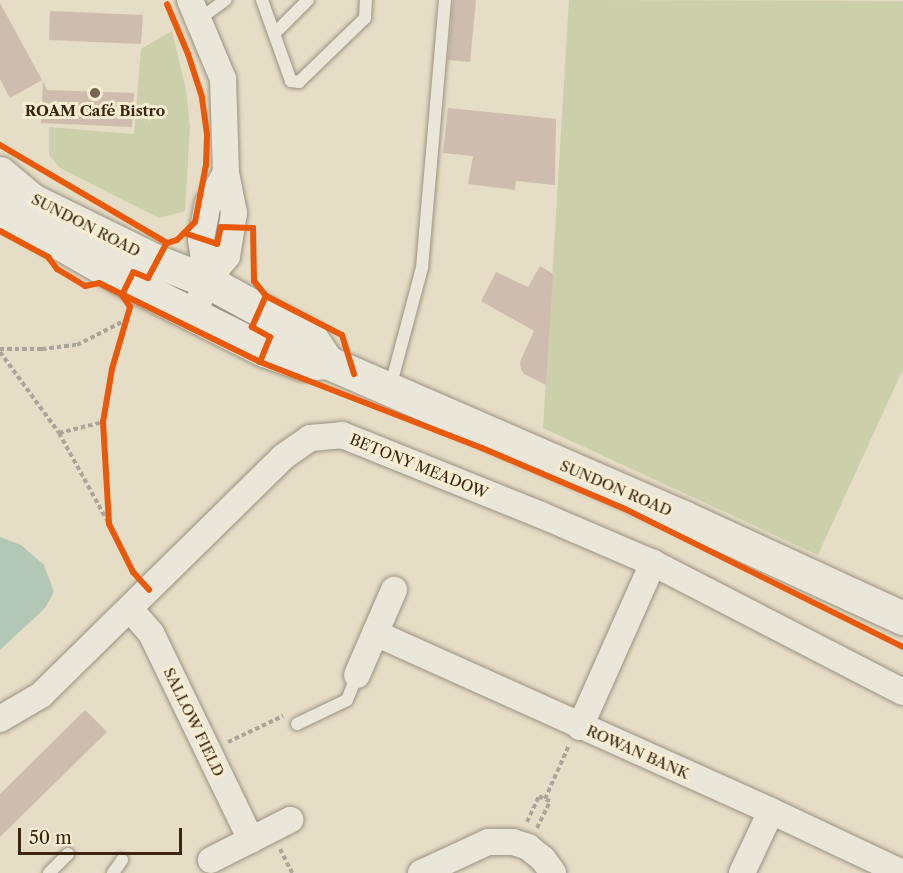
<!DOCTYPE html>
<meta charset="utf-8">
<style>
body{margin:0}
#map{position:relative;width:903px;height:873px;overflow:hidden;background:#e6ddc6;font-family:"Libre Caslon Text",serif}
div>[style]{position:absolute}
.green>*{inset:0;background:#cbd0aa}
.water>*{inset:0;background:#b2c7b5}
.building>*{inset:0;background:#cebdaf}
.path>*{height:4px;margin-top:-2px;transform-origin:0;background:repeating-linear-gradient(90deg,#aaa49a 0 4.5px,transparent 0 7.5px)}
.roads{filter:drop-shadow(0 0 2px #9a9182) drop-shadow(0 0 2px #9a9182)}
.lane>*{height:12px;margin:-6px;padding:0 6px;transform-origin:6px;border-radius:6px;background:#eae6da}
.street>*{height:26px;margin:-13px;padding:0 13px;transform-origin:13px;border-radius:13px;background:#eae6da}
.secondary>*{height:33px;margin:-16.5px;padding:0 16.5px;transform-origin:16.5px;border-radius:16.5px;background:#eae6da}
.cycleway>*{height:6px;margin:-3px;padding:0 3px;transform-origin:3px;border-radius:3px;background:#e8590c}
.dots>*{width:16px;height:16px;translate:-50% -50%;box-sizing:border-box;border:3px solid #f7edd2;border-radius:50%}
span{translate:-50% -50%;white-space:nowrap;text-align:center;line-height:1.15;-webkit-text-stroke:6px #f7edd2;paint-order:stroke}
.poi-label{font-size:15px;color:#3d2611;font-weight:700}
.street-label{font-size:15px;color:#3d2611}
.scale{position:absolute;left:18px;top:828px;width:164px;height:27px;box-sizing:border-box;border:3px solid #3d2611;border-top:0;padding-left:8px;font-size:18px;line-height:21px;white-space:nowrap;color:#3d2611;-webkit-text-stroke:4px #f7edd2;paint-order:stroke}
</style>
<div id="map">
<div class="green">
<i style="clip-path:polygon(569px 0,903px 1px,903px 369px,818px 555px,543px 428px)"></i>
<i style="clip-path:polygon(172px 31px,186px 90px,190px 126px,185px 211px,159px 218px,60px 168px,49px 155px,49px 127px,134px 134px,141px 49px)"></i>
</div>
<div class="water">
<i style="clip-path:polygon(0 537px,21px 545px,44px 565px,54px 592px,45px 608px,0 650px)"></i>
</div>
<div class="building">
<i style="clip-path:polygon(453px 0,476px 0,470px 62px,448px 60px)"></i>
<i style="clip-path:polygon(0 3px,42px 80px,10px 98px,0 79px)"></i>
<i style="clip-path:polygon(50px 11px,143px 15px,141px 44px,49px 40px)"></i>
<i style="clip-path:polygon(43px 81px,47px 90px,134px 93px,132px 127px,41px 123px)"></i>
<i style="clip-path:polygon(448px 108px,556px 119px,555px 185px,516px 181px,515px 190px,468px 184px,473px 156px,443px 153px)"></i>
<i style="clip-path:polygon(540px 266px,553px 274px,546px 385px,524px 374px,521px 369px,520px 362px,534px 331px,481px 301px,496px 272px,528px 287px)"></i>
<i style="clip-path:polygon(85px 710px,107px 732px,0 837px,0 794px)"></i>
</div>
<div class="path">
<i style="left:0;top:349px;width:42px"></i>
<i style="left:42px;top:349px;width:35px;rotate:-7deg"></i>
<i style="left:77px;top:345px;width:53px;rotate:-27.1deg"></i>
<i style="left:0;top:352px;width:100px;rotate:53.9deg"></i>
<i style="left:59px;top:433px;width:104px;rotate:61.2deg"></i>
<i style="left:59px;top:433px;width:45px;rotate:-14deg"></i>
<i style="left:228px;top:742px;width:61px;rotate:-25.3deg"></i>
<i style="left:527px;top:822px;width:29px;rotate:-65deg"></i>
<i style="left:539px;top:796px;width:7px;rotate:27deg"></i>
<i style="left:537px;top:828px;width:30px;rotate:-64deg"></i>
<i style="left:550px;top:801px;width:5px;rotate:-158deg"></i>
<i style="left:545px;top:799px;width:59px;rotate:-66deg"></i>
<i style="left:280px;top:849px;width:27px;rotate:63deg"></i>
</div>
<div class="roads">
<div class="lane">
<i style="left:262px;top:0;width:86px;rotate:70.3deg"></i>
<i style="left:291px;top:81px;width:8px;rotate:7deg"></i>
<i style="left:299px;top:82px;width:92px;rotate:-44.1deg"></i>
<i style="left:365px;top:18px;width:18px;rotate:-87deg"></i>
<i style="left:198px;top:20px;width:34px;rotate:-36deg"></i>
<i style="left:274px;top:34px;width:48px;rotate:-45deg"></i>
<i style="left:390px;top:388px;width:124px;rotate:-75.1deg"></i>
<i style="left:422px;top:268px;width:269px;rotate:-85.1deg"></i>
<i style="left:297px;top:724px;width:55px;rotate:-25.6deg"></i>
<i style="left:347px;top:700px;width:27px;rotate:-68deg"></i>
<i style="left:49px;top:873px;width:27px;rotate:-45deg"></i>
<i style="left:113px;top:873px;width:16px;rotate:-55deg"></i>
</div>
<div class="street">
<i style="left:190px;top:0;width:86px;rotate:67.3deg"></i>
<i style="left:223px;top:79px;width:94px;rotate:88.2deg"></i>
<i style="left:226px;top:173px;width:41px;rotate:78.7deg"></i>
<i style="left:234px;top:213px;width:44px;rotate:99.2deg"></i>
<i style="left:227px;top:256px;width:32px;rotate:129deg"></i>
<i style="left:207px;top:281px;width:37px;rotate:112deg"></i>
<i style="left:207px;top:281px;width:42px;rotate:-98.1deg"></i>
<i style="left:201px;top:239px;width:36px;rotate:-79deg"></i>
<i style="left:208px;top:204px;width:36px;rotate:-60deg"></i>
<i style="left:130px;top:609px;width:32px;rotate:49deg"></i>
<i style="left:151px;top:633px;width:230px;rotate:64.2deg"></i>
<i style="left:375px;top:633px;width:434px;rotate:24.2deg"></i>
<i style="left:771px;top:811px;width:143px;rotate:25.3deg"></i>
<i style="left:357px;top:675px;width:93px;rotate:-66.5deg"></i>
<i style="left:0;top:719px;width:48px;rotate:-30.3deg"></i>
<i style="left:41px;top:695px;width:339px;rotate:-44.5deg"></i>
<i style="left:283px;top:457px;width:33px;rotate:-35deg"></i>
<i style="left:310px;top:438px;width:32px;rotate:-5deg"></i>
<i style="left:342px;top:435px;width:214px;rotate:21.9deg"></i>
<i style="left:541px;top:515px;width:122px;rotate:23.2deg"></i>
<i style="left:653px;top:563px;width:281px;rotate:27.3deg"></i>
<i style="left:580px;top:727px;width:180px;rotate:-66deg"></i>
<i style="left:211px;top:860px;width:89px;rotate:-26.9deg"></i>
<i style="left:421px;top:873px;width:74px;rotate:-24.8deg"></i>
<i style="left:488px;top:842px;width:25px"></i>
<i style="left:513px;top:842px;width:16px;rotate:18deg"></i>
<i style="left:528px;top:847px;width:19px;rotate:39deg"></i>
<i style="left:543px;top:859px;width:17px;rotate:54deg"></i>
<i style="left:742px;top:873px;width:68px;rotate:-64.9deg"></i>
</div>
<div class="secondary">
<i style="left:0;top:173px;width:42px;rotate:40.2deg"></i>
<i style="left:32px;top:200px;width:138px;rotate:26.2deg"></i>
<i style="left:156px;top:261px;width:55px;rotate:21.4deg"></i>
<i style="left:207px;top:281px;width:119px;rotate:28.7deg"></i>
<i style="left:311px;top:338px;width:29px;rotate:56deg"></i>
<i style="left:0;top:209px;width:147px;rotate:29.7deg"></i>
<i style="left:128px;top:282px;width:152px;rotate:26.6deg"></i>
<i style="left:264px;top:350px;width:42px;rotate:19.3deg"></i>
<i style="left:304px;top:364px;width:23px;rotate:-5deg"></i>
<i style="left:327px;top:362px;width:388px;rotate:23.5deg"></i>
<i style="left:683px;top:517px;width:242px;rotate:24.7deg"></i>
</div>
</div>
<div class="cycleway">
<i style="left:0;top:145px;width:194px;rotate:30.4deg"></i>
<i style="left:0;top:231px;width:55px;rotate:28.4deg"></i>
<i style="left:48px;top:257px;width:15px;rotate:53deg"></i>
<i style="left:57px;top:269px;width:33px;rotate:31deg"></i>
<i style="left:85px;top:286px;width:14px;rotate:-12deg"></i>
<i style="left:99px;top:283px;width:179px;rotate:26.1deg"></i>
<i style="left:260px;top:362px;width:238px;rotate:21.2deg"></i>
<i style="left:482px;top:448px;width:155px;rotate:23.1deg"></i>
<i style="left:625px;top:509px;width:310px;rotate:26.4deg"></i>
<i style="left:184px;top:233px;width:35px;rotate:18deg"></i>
<i style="left:217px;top:244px;width:17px;rotate:-77deg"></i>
<i style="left:221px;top:227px;width:32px;rotate:2deg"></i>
<i style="left:253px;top:228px;width:53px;rotate:88.9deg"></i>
<i style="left:254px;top:281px;width:19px;rotate:51deg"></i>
<i style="left:266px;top:296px;width:85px;rotate:27.2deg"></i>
<i style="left:342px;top:335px;width:41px;rotate:72.9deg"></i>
<i style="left:122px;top:295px;width:25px;rotate:-64deg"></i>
<i style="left:133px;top:272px;width:16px;rotate:22deg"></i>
<i style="left:148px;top:278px;width:40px;rotate:-62deg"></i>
<i style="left:167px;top:243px;width:10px;rotate:-17deg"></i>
<i style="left:177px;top:240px;width:25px;rotate:-45deg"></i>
<i style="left:195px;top:222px;width:58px;rotate:-79.1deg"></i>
<i style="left:206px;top:165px;width:31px;rotate:-88deg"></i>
<i style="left:207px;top:134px;width:37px;rotate:-98deg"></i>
<i style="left:202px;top:97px;width:45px;rotate:-108deg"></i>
<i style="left:188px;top:54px;width:54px;rotate:-112.8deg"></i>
<i style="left:122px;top:295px;width:14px;rotate:56deg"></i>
<i style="left:130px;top:307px;width:65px;rotate:106.2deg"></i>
<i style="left:112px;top:369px;width:54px;rotate:99.6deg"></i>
<i style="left:103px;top:422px;width:102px;rotate:86.6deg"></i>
<i style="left:109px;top:524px;width:54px;rotate:63.4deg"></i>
<i style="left:133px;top:572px;width:24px;rotate:48deg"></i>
<i style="left:260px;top:362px;width:27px;rotate:-68deg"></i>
<i style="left:270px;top:337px;width:21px;rotate:-151deg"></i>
<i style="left:252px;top:327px;width:34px;rotate:-66deg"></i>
</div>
<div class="dots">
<i style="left:95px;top:93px;background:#786650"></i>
</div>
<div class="poi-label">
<span style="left:95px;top:111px">ROAM Café Bistro</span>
</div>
<div class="street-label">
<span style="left:86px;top:225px;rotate:27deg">SUNDON ROAD</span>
<span style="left:419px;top:466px;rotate:22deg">BETONY MEADOW</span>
<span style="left:616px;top:488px;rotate:23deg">SUNDON ROAD</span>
<span style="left:194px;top:722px;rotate:64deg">SALLOW FIELD</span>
<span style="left:638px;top:752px;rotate:24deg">ROWAN BANK</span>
</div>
<div class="scale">50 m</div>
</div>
